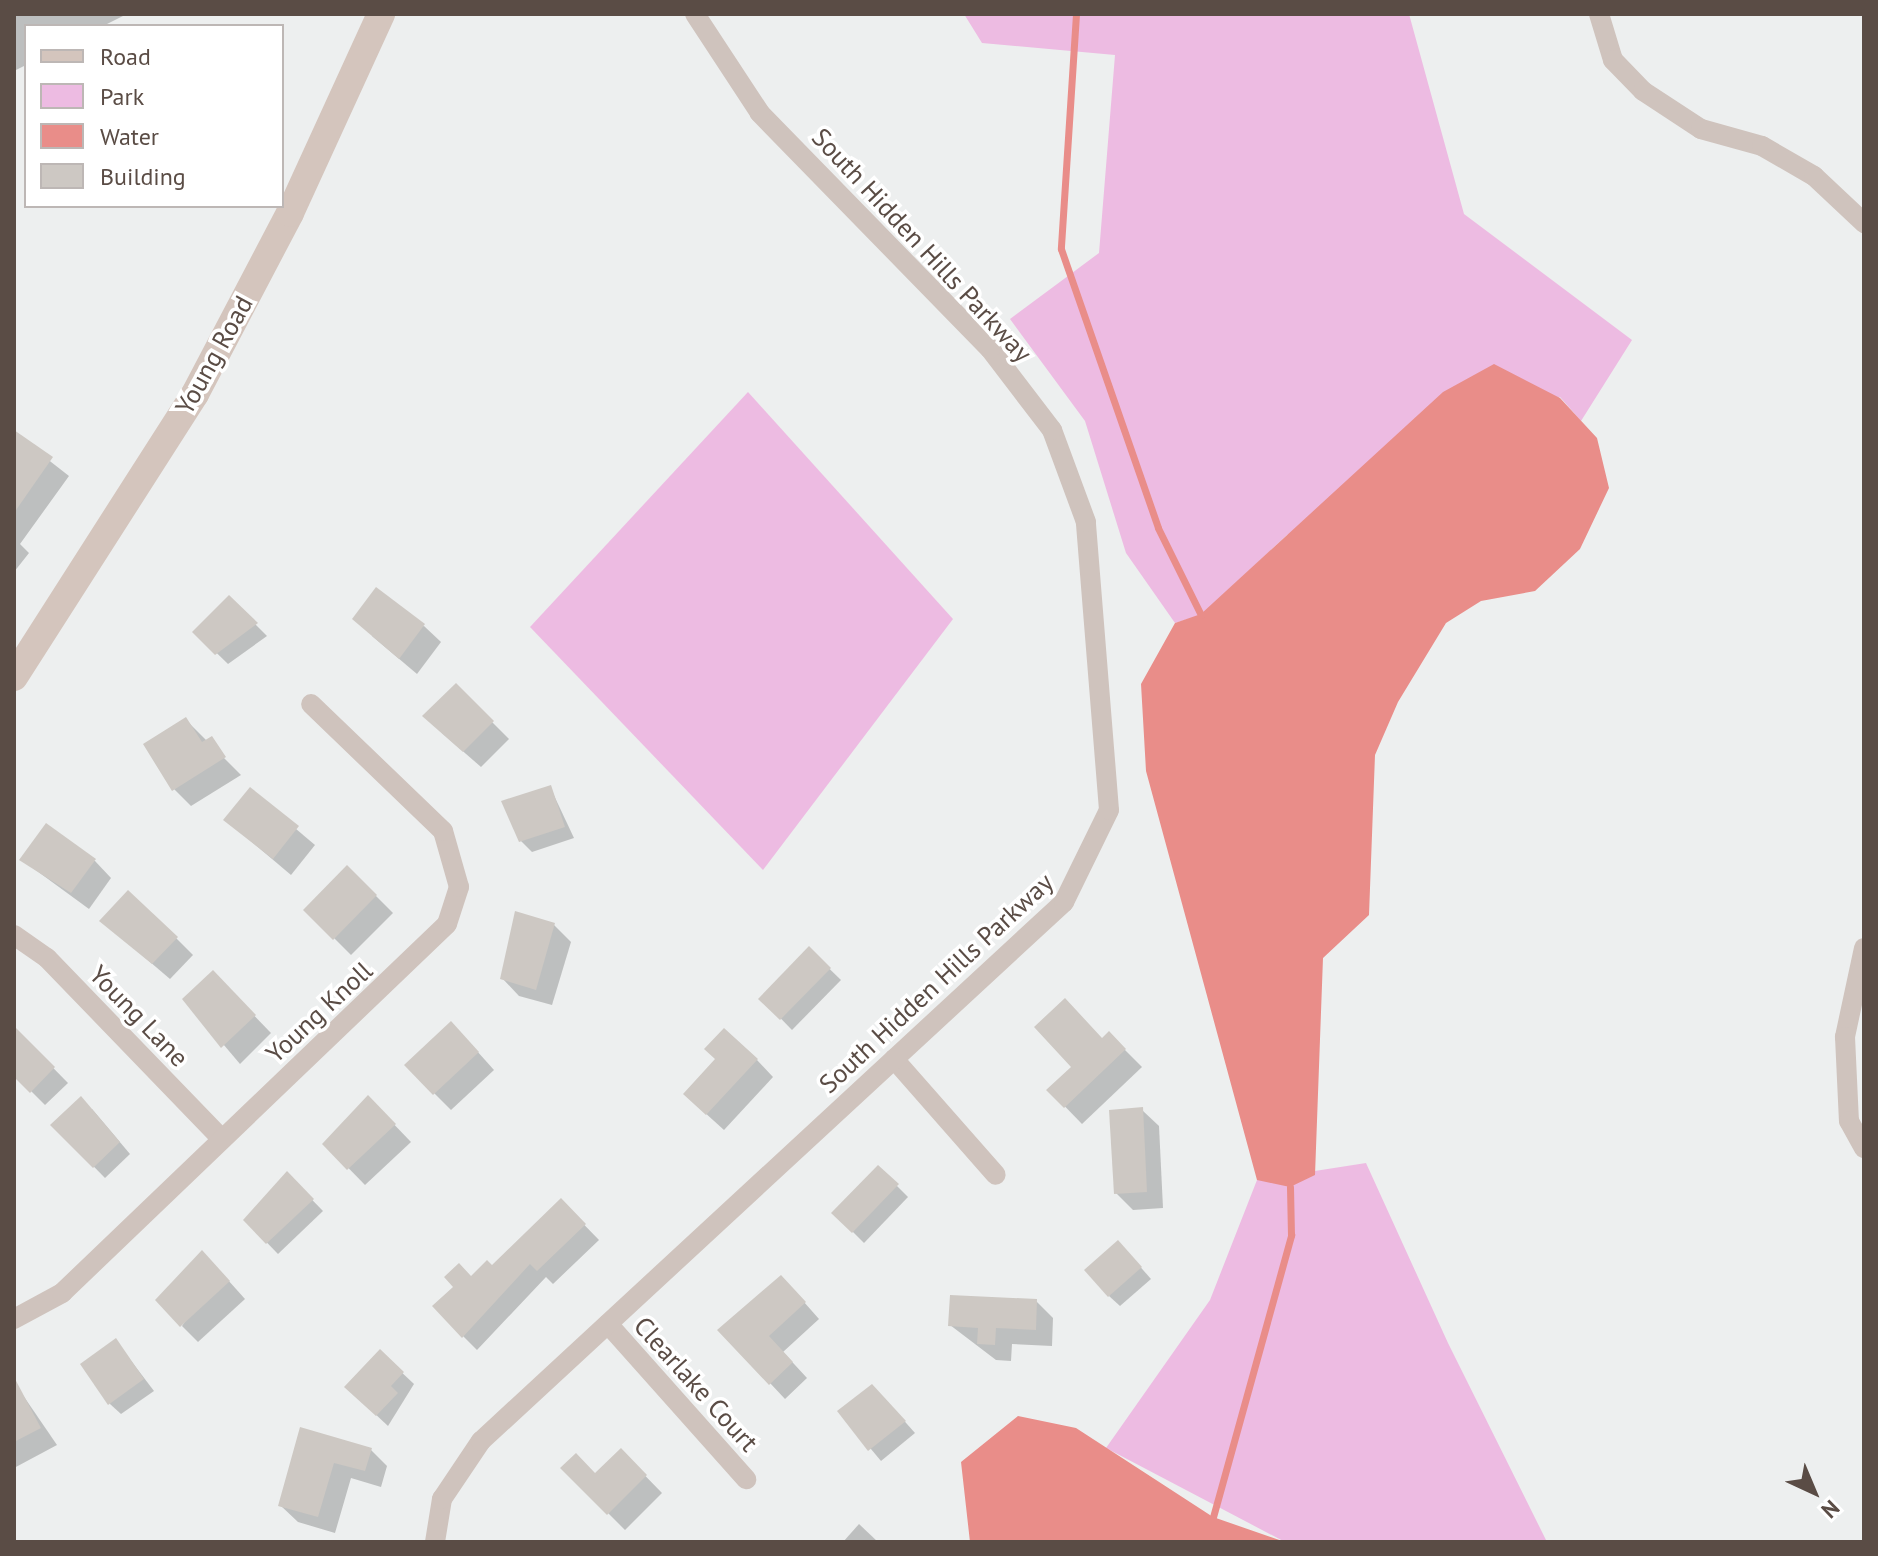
<!DOCTYPE html>
<style>
body{margin:0}
#map{position:relative;width:1878px;height:1556px;overflow:hidden;background:#edefef;font-family:"PT Sans",sans-serif}
div>[style]{position:absolute}
.green>*{inset:0;background:#edbbe2}
.water>*{inset:0;background:#e98d89}
.shadow>*{inset:0;background:#0003}
.stream>*{height:7px;margin:-3.5px;padding:0 3.5px;transform-origin:3.5px;border-radius:3.5px;background:#e98d89}
.building>*{inset:0;background:#cdc8c3}
.street>*{height:20px;margin:-10px;padding:0 10px;transform-origin:10px;border-radius:10px;background:#cfc3bd}
.secondary>*{height:28px;margin:-14px;padding:0 14px;transform-origin:14px;border-radius:14px;background:#d4c5bd}
span{translate:-50% -50%;white-space:nowrap;text-align:center;line-height:1.15;-webkit-text-stroke:7px #fff;paint-order:stroke}
.street-label{font-size:26px;color:#5a4c45}
.frame{position:absolute;inset:0;border:16px solid #5a4c45;pointer-events:none}
.legend{position:absolute;left:24px;top:24px;width:260px;height:184px;box-sizing:border-box;background:#fff;border:2px solid #bdb7b5;margin:0;padding:10px 14px;list-style:none;font-size:24px;color:#5a4c45}
.legend li{display:flex;align-items:center;gap:16px;height:40px}
.legend b{width:40px;border:2px solid #bdb7b5}
.north{position:absolute;left:1774px;top:1452px;width:80px;height:80px;-webkit-text-stroke:6px #fff;paint-order:stroke;rotate:136deg;font-size:22px;font-weight:700;line-height:32px;text-align:center;color:#5a4c45}
.north::after{content:'';display:block;margin:auto;width:28px;height:36px;background:#5a4c45;clip-path:polygon(50% 0,100% 100%,50% 72%,0 100%)}
</style>
<div id="map">
<div class="green">
<i style="clip-path:polygon(964px 14px,1409px 14px,1464px 214px,1632px 340px,1581px 421px,1560px 397px,1287px 535px,1201px 615px,1175px 623px,1126px 553px,1085px 421px,1010px 319px,1099px 253px,1115px 55px,982px 43px)"></i>
<i style="clip-path:polygon(748px 392px,953px 619px,763px 870px,530px 627px)"></i>
<i style="clip-path:polygon(1366px 1163px,1448px 1343px,1547px 1542px,1285px 1542px,1106px 1448px,1210px 1300px,1257px 1180px)"></i>
</div>
<div class="water">
<i style="clip-path:polygon(1494px 364px,1560px 398px,1597px 438px,1609px 488px,1580px 549px,1535px 591px,1481px 601px,1446px 623px,1398px 702px,1375px 755px,1369px 915px,1323px 958px,1315px 1175px,1290px 1187px,1257px 1180px,1146px 771px,1141px 684px,1175px 623px,1201px 614px,1443px 392px)"></i>
<i style="clip-path:polygon(1018px 1416px,1076px 1428px,1213px 1517px,1285px 1542px,970px 1542px,961px 1462px)"></i>
</div>
<div class="shadow">
<i style="clip-path:polygon(14px 14px,127px 14px,103px 26px,26px 26px,26px 65px,14px 71px)"></i>
<i style="clip-path:polygon(14px 433px,69px 476px,20px 544px,29px 553px,14px 572px)"></i>
<i style="clip-path:polygon(229px 598px,267px 636px,228px 664px,195px 632px)"></i>
<i style="clip-path:polygon(424px 626px,441px 642px,417px 674px,372px 636px)"></i>
<i style="clip-path:polygon(456px 686px,509px 739px,481px 767px,442px 733px)"></i>
<i style="clip-path:polygon(185px 719px,241px 775px,191px 806px,174px 789px)"></i>
<i style="clip-path:polygon(550px 787px,574px 838px,532px 852px,521px 841px)"></i>
<i style="clip-path:polygon(250px 790px,315px 845px,291px 875px,226px 820px)"></i>
<i style="clip-path:polygon(22px 860px,95px 861px,111px 878px,89px 909px)"></i>
<i style="clip-path:polygon(348px 868px,393px 913px,351px 955px,306px 910px)"></i>
<i style="clip-path:polygon(102px 921px,176px 938px,193px 955px,170px 979px)"></i>
<i style="clip-path:polygon(554px 925px,571px 942px,552px 1005px,519px 996px,502px 978px)"></i>
<i style="clip-path:polygon(809px 949px,841px 980px,792px 1030px,761px 998px)"></i>
<i style="clip-path:polygon(213px 973px,271px 1033px,240px 1064px,185px 999px)"></i>
<i style="clip-path:polygon(14px 1028px,68px 1083px,45px 1105px,14px 1074px)"></i>
<i style="clip-path:polygon(1109px 1034px,1142px 1067px,1082px 1124px,1049px 1090px)"></i>
<i style="clip-path:polygon(468px 1041px,494px 1070px,451px 1110px,434px 1093px)"></i>
<i style="clip-path:polygon(718px 1060px,757px 1060px,773px 1077px,724px 1130px,703px 1111px)"></i>
<i style="clip-path:polygon(92px 1109px,130px 1154px,105px 1178px,53px 1125px)"></i>
<i style="clip-path:polygon(1142px 1110px,1159px 1126px,1163px 1208px,1133px 1210px,1116px 1193px)"></i>
<i style="clip-path:polygon(385px 1115px,411px 1142px,365px 1185px,325px 1144px)"></i>
<i style="clip-path:polygon(878px 1167px,908px 1197px,864px 1243px,834px 1213px)"></i>
<i style="clip-path:polygon(287px 1174px,323px 1211px,278px 1254px,245px 1220px)"></i>
<i style="clip-path:polygon(561px 1201px,599px 1240px,553px 1284px,546px 1277px,477px 1350px,463px 1336px,456px 1287px,492px 1267px)"></i>
<i style="clip-path:polygon(1129px 1254px,1151px 1279px,1120px 1306px,1109px 1296px)"></i>
<i style="clip-path:polygon(219px 1270px,245px 1299px,198px 1342px,182px 1326px)"></i>
<i style="clip-path:polygon(796px 1293px,819px 1319px,783px 1352px,807px 1378px,785px 1399px,720px 1330px)"></i>
<i style="clip-path:polygon(1036px 1301px,1053px 1318px,1052px 1346px,1012px 1344px,1011px 1361px,996px 1360px,950px 1325px)"></i>
<i style="clip-path:polygon(116px 1341px,154px 1391px,121px 1414px,110px 1404px)"></i>
<i style="clip-path:polygon(380px 1352px,414px 1384px,388px 1426px,358px 1398px)"></i>
<i style="clip-path:polygon(18px 1388px,57px 1445px,14px 1468px,14px 1390px)"></i>
<i style="clip-path:polygon(883px 1397px,915px 1433px,881px 1461px,840px 1412px)"></i>
<i style="clip-path:polygon(302px 1430px,370px 1449px,387px 1466px,381px 1487px,351px 1478px,335px 1533px,298px 1522px,280px 1505px)"></i>
<i style="clip-path:polygon(621px 1451px,662px 1493px,625px 1530px,563px 1468px,596px 1476px)"></i>
<i style="clip-path:polygon(859px 1524px,878px 1542px,843px 1542px)"></i>
</div>
<div class="stream">
<i style="left:1076px;top:14px;width:235px;rotate:93.7deg"></i>
<i style="left:1061px;top:249px;width:295px;rotate:70.8deg"></i>
<i style="left:1158px;top:528px;width:97px;rotate:63.7deg"></i>
<i style="left:1213px;top:1517px;width:293px;rotate:-74.5deg"></i>
<i style="left:1291px;top:1235px;width:48px;rotate:-91.2deg"></i>
</div>
<div class="building">
<i style="clip-path:polygon(14px 430px,53px 457px,14px 513px)"></i>
<i style="clip-path:polygon(376px 587px,425px 624px,399px 659px,352px 619px)"></i>
<i style="clip-path:polygon(229px 595px,258px 623px,215px 655px,192px 632px)"></i>
<i style="clip-path:polygon(456px 683px,494px 721px,463px 752px,422px 716px)"></i>
<i style="clip-path:polygon(186px 717px,202px 742px,212px 736px,226px 757px,172px 791px,143px 744px)"></i>
<i style="clip-path:polygon(551px 785px,565px 827px,519px 842px,501px 801px)"></i>
<i style="clip-path:polygon(250px 787px,299px 826px,273px 859px,223px 820px)"></i>
<i style="clip-path:polygon(46px 823px,96px 859px,71px 893px,19px 860px)"></i>
<i style="clip-path:polygon(347px 865px,377px 895px,333px 940px,303px 910px)"></i>
<i style="clip-path:polygon(128px 890px,178px 937px,152px 964px,99px 921px)"></i>
<i style="clip-path:polygon(515px 911px,555px 923px,536px 990px,500px 979px)"></i>
<i style="clip-path:polygon(809px 946px,831px 968px,780px 1020px,758px 999px)"></i>
<i style="clip-path:polygon(213px 970px,256px 1015px,221px 1048px,182px 999px)"></i>
<i style="clip-path:polygon(1065px 998px,1102px 1038px,1109px 1031px,1126px 1049px,1064px 1108px,1046px 1090px,1071px 1067px,1034px 1027px)"></i>
<i style="clip-path:polygon(451px 1021px,479px 1052px,433px 1095px,404px 1065px)"></i>
<i style="clip-path:polygon(14px 1026px,55px 1067px,30px 1093px,14px 1077px)"></i>
<i style="clip-path:polygon(724px 1028px,758px 1059px,706px 1115px,683px 1094px,715px 1059px,704px 1049px)"></i>
<i style="clip-path:polygon(368px 1095px,396px 1124px,347px 1170px,322px 1144px)"></i>
<i style="clip-path:polygon(81px 1096px,120px 1142px,93px 1168px,50px 1125px)"></i>
<i style="clip-path:polygon(1143px 1107px,1147px 1192px,1114px 1194px,1109px 1110px)"></i>
<i style="clip-path:polygon(878px 1165px,899px 1184px,852px 1233px,831px 1213px)"></i>
<i style="clip-path:polygon(287px 1171px,314px 1199px,266px 1244px,243px 1220px)"></i>
<i style="clip-path:polygon(561px 1198px,586px 1224px,537px 1271px,530px 1264px,462px 1338px,432px 1306px,453px 1287px,444px 1277px,459px 1263px,471px 1276px,487px 1260px,492px 1265px)"></i>
<i style="clip-path:polygon(1118px 1240px,1142px 1267px,1108px 1297px,1084px 1270px)"></i>
<i style="clip-path:polygon(202px 1250px,230px 1281px,180px 1327px,155px 1300px)"></i>
<i style="clip-path:polygon(781px 1275px,806px 1302px,769px 1336px,793px 1362px,769px 1385px,717px 1330px)"></i>
<i style="clip-path:polygon(950px 1295px,1037px 1299px,1036px 1330px,996px 1328px,995px 1345px,977px 1344px,978px 1328px,948px 1326px)"></i>
<i style="clip-path:polygon(116px 1338px,144px 1379px,108px 1405px,80px 1364px)"></i>
<i style="clip-path:polygon(380px 1349px,404px 1372px,391px 1386px,398px 1393px,376px 1416px,344px 1387px)"></i>
<i style="clip-path:polygon(14px 1377px,41px 1428px,14px 1442px)"></i>
<i style="clip-path:polygon(872px 1384px,906px 1421px,868px 1451px,837px 1411px)"></i>
<i style="clip-path:polygon(300px 1427px,372px 1448px,365px 1471px,334px 1463px,318px 1517px,278px 1506px)"></i>
<i style="clip-path:polygon(621px 1448px,647px 1475px,607px 1515px,560px 1468px,576px 1453px,595px 1473px)"></i>
</div>
<div class="street">
<i style="left:1599px;top:14px;width:48px;rotate:73.1deg"></i>
<i style="left:1613px;top:60px;width:43px;rotate:45.9deg"></i>
<i style="left:1643px;top:91px;width:69px;rotate:33.2deg"></i>
<i style="left:1701px;top:129px;width:63px;rotate:15.6deg"></i>
<i style="left:1762px;top:146px;width:60px;rotate:30deg"></i>
<i style="left:1814px;top:176px;width:69px;rotate:43.2deg"></i>
<i style="left:14px;top:935px;width:40px;rotate:34.9deg"></i>
<i style="left:47px;top:958px;width:252px;rotate:46deg"></i>
<i style="left:1864px;top:948px;width:91px;rotate:102.1deg"></i>
<i style="left:1845px;top:1037px;width:84px;rotate:87.3deg"></i>
<i style="left:1849px;top:1121px;width:31px;rotate:61deg"></i>
<i style="left:894px;top:1059px;width:154px;rotate:48.7deg"></i>
<i style="left:14px;top:1319px;width:55px;rotate:-28.4deg"></i>
<i style="left:62px;top:1293px;width:533px;rotate:-43.78deg"></i>
<i style="left:447px;top:924px;width:39px;rotate:-72deg"></i>
<i style="left:459px;top:887px;width:58px;rotate:-105.9deg"></i>
<i style="left:443px;top:831px;width:183px;rotate:-136.1deg"></i>
<i style="left:608px;top:1324px;width:208px;rotate:48.3deg"></i>
<i style="left:435px;top:1542px;width:44px;rotate:-80.8deg"></i>
<i style="left:442px;top:1499px;width:70px;rotate:-56.1deg"></i>
<i style="left:481px;top:1441px;width:794px;rotate:-42.75deg"></i>
<i style="left:1064px;top:902px;width:102px;rotate:-63.9deg"></i>
<i style="left:1109px;top:810px;width:289px;rotate:-94.6deg"></i>
<i style="left:1086px;top:522px;width:98px;rotate:-110.3deg"></i>
<i style="left:1052px;top:430px;width:102px;rotate:-127.4deg"></i>
<i style="left:990px;top:349px;width:330px;rotate:-134.3deg"></i>
<i style="left:760px;top:113px;width:118px;rotate:-123.3deg"></i>
</div>
<div class="secondary">
<i style="left:14px;top:677px;width:336px;rotate:-57.4deg"></i>
<i style="left:195px;top:394px;width:204px;rotate:-62.3deg"></i>
<i style="left:290px;top:213px;width:219px;rotate:-65.4deg"></i>
</div>
<div class="street-label">
<span style="left:922px;top:245px;rotate:47deg">South Hidden Hills Parkway</span>
<span style="left:214px;top:355px;rotate:-61deg">Young Road</span>
<span style="left:936px;top:983px;rotate:-43deg">South Hidden Hills Parkway</span>
<span style="left:319px;top:1012px;rotate:-43deg">Young Knoll</span>
<span style="left:139px;top:1016px;rotate:46deg">Young Lane</span>
<span style="left:696px;top:1384px;rotate:48deg">Clearlake Court</span>
</div>
<div class="frame"></div>
<ul class="legend">
<li><b style="height:10px;background:#d4c5bd"></b>Road</li>
<li><b style="height:22px;background:#edbbe2"></b>Park</li>
<li><b style="height:22px;background:#e98d89"></b>Water</li>
<li><b style="height:22px;background:#cdc8c3"></b>Building</li>
</ul>
<div class="north">N</div>
</div>
